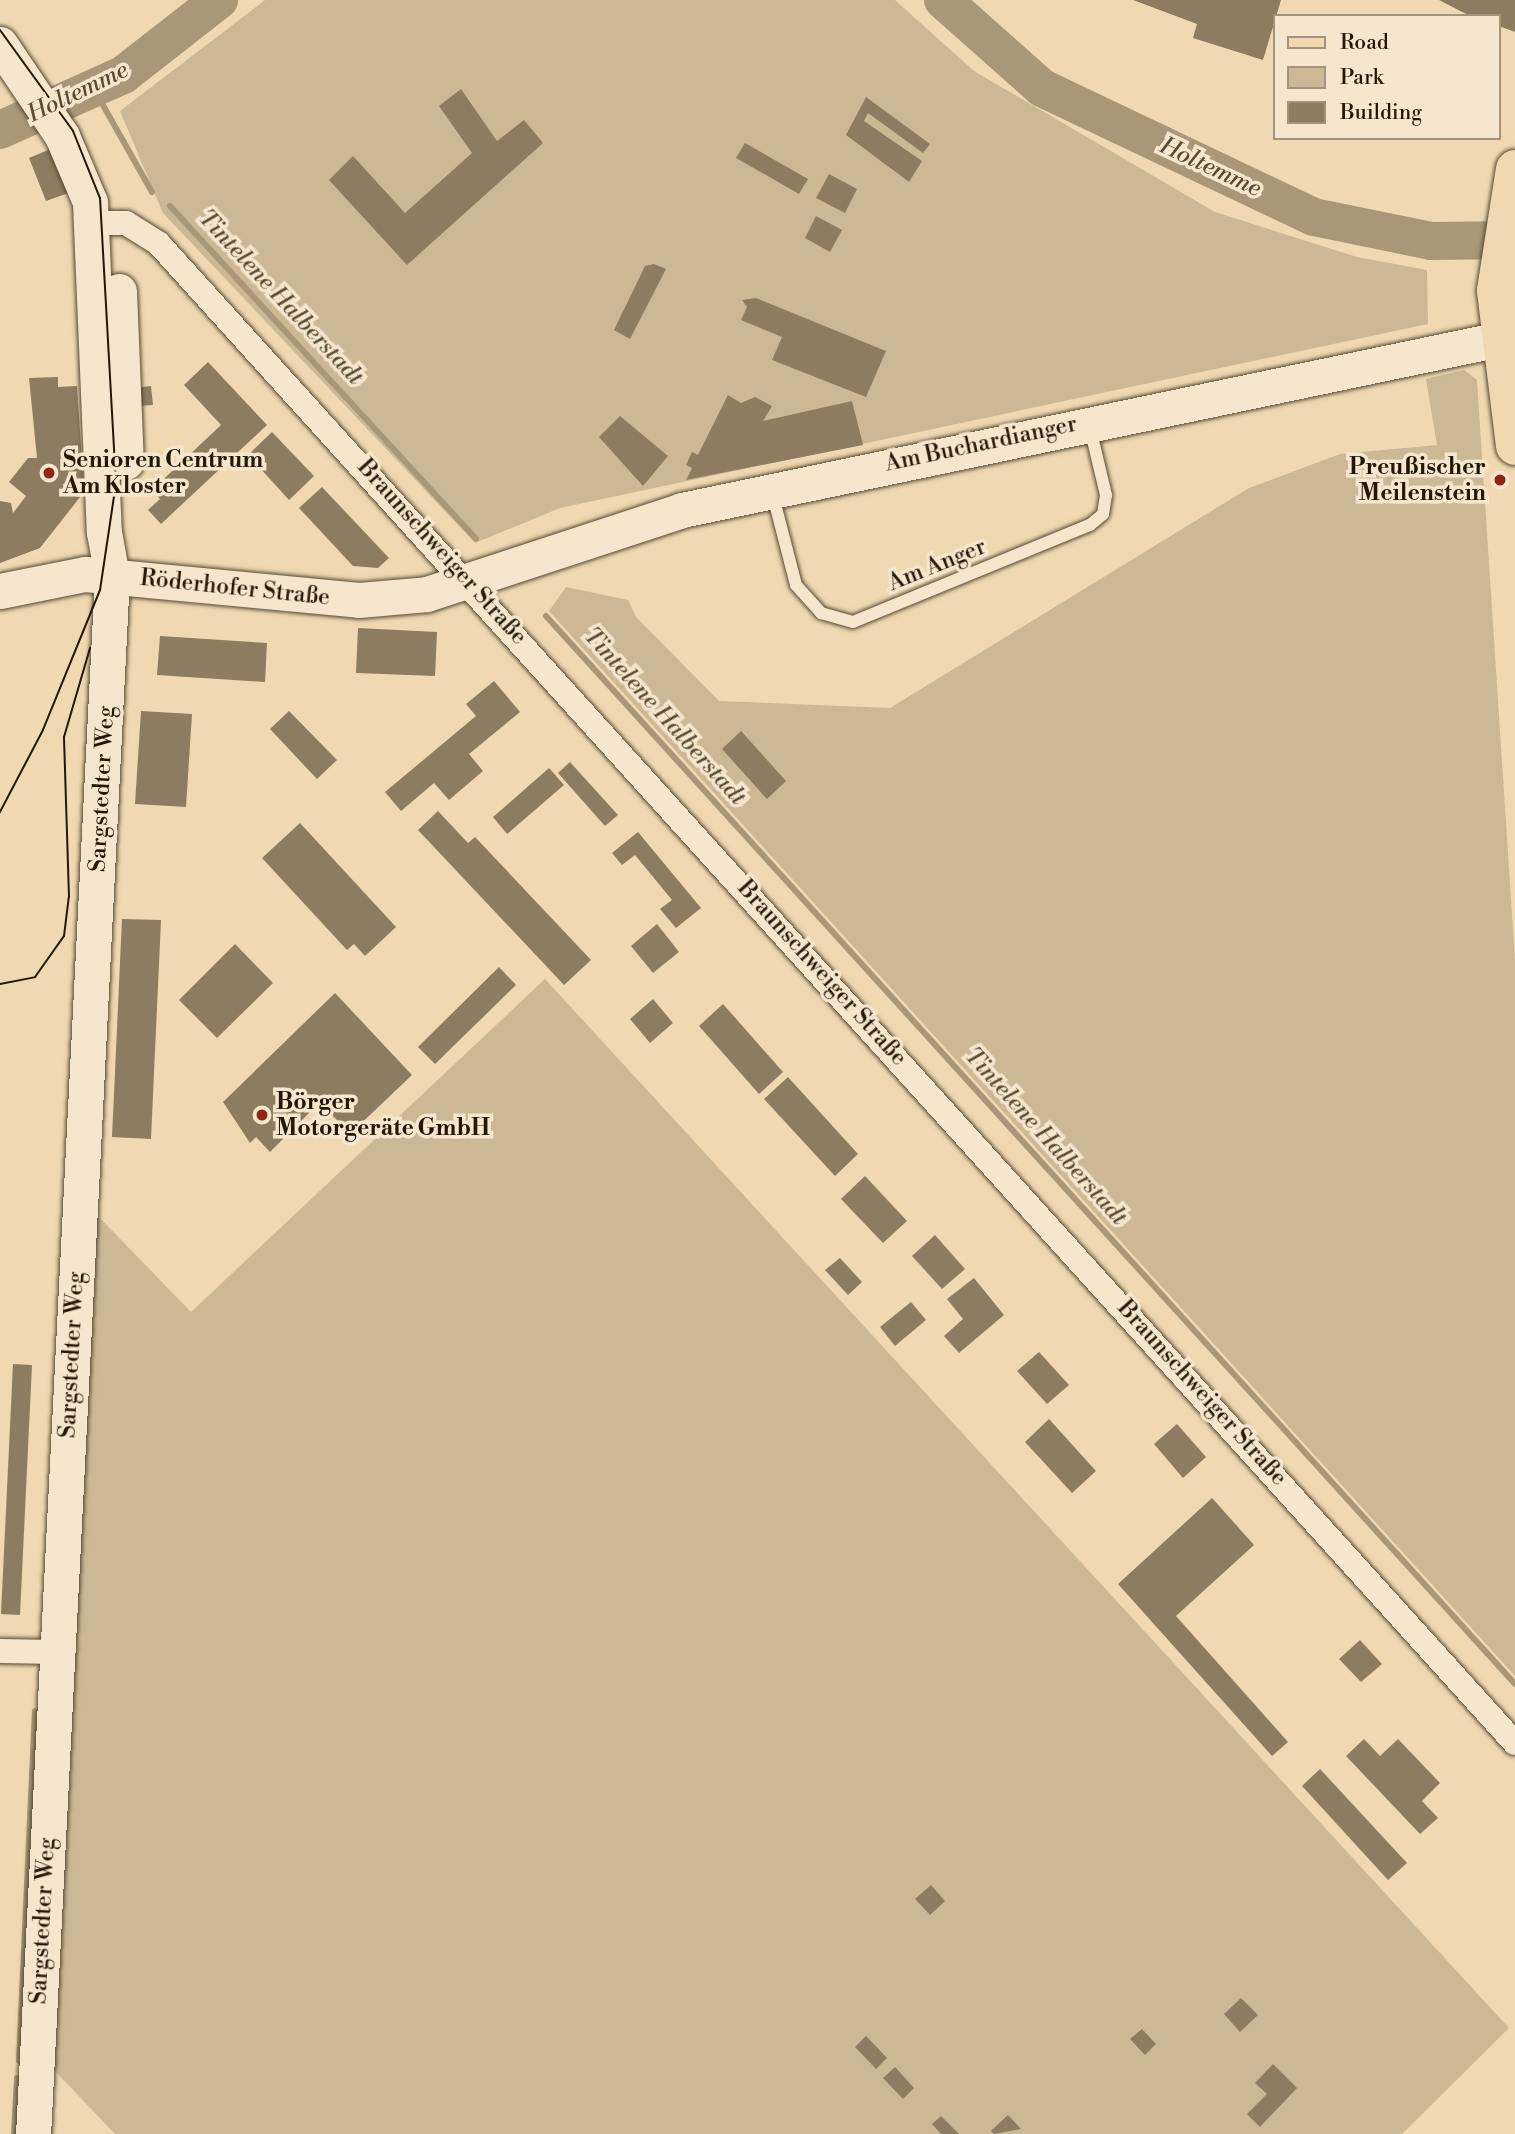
<!DOCTYPE html>
<meta charset="utf-8">
<style>
body{margin:0}
#map{position:relative;width:1515px;height:2134px;overflow:hidden;background:#f0d9b2;font-family:"Libre Bodoni",serif}
div>[style]{position:absolute}
.green>*{inset:0;background:#cdb895}
.stream>*{height:6px;margin:-3px;padding:0 3px;transform-origin:3px;border-radius:3px;background:#aa9778}
.river>*{height:38px;margin:-19px;padding:0 19px;transform-origin:19px;border-radius:19px;background:#aa9778}
.building>*{inset:0;background:#8e7c60}
.roads{filter:drop-shadow(0 0 2px #564832) drop-shadow(0 0 2px #564832)}
.lane>*{height:12px;margin:-6px;padding:0 6px;transform-origin:6px;border-radius:6px;background:#f5e6cd}
.street>*{height:24px;margin:-12px;padding:0 12px;transform-origin:12px;border-radius:12px;background:#f5e6cd}
.secondary>*{height:35px;margin:-17.5px;padding:0 17.5px;transform-origin:17.5px;border-radius:17.5px;background:#f5e6cd}
.primary>*{height:38px;margin:-19px;padding:0 19px;transform-origin:19px;border-radius:19px;background:#f0d9b2}
.tram>*{height:2px;margin:-1px;padding:0 1px;transform-origin:1px;border-radius:1px;background:#231707}
.dots>*{width:19px;height:19px;translate:-50% -50%;box-sizing:border-box;border:4px solid #f5e6cd;border-radius:50%}
span{translate:-50% -50%;white-space:nowrap;text-align:center;line-height:1.15;-webkit-text-stroke:7px #f5e6cd;paint-order:stroke}
.street-label{font-size:23px;color:#231707}
.poi-label{font-size:23px;color:#231707;font-weight:700}
.left{translate:0 -50%;text-align:left}
.right{translate:-100% -50%;text-align:right}
.water-label{font-size:24px;color:#594a34;font-style:italic}
.legend{position:absolute;left:1273px;top:14px;width:228px;height:126px;box-sizing:border-box;background:#f5e6cd;border:2px solid #a1937e;margin:0;padding:9px 12px;list-style:none;font-size:21px;color:#231707}
.legend li{display:flex;align-items:center;gap:14px;height:35px}
.legend b{width:35px;border:2px solid #a1937e}
</style>
<div id="map">
<div class="green">
<i style="clip-path:polygon(265px 0,895px 0,974px 71px,1215px 212px,1357px 257px,1427px 270px,1428px 324px,560px 508px,475px 543px,163px 213px,120px 111px)"></i>
<i style="clip-path:polygon(1464px 370px,1477px 380px,1515px 960px,1515px 1676px,549px 611px,566px 587px,628px 600px,636px 617px,719px 701px,890px 708px,1249px 488px,1340px 454px,1437px 445px,1426px 379px)"></i>
<i style="clip-path:polygon(545px 979px,1509px 2028px,1402px 2134px,115px 2134px,54px 2070px,96px 1214px,191px 1312px)"></i>
</div>
<div class="stream">
<i style="left:95px;top:91px;width:116px;rotate:60.6deg"></i>
<i style="left:170px;top:206px;width:452px;rotate:47.4deg"></i>
<i style="left:546px;top:616px;width:1442px;rotate:47.78deg"></i>
<i style="left:19px;top:2061px;width:350px;rotate:-87.4deg"></i>
<i style="left:14px;top:2134px;width:56px;rotate:-86.9deg"></i>
</div>
<div class="river">
<i style="left:943px;top:0;width:132px;rotate:41.6deg"></i>
<i style="left:1042px;top:88px;width:301px;rotate:25.4deg"></i>
<i style="left:1314px;top:217px;width:119px;rotate:11.6deg"></i>
<i style="left:1431px;top:241px;width:84px;rotate:-0.7deg"></i>
<i style="left:0;top:130px;width:135px;rotate:-24.1deg"></i>
<i style="left:123px;top:75px;width:122px;rotate:-38deg"></i>
</div>
<div class="building">
<i style="clip-path:polygon(1133px 0,1281px 0,1263px 60px,1193px 38px,1197px 24px)"></i>
<i style="clip-path:polygon(1439px 0,1515px 0,1515px 32px,1499px 26px,1499px 16px,1470px 16px)"></i>
<i style="clip-path:polygon(461px 89px,497px 141px,524px 120px,543px 143px,407px 265px,329px 180px,353px 156px,405px 213px,472px 153px,439px 106px)"></i>
<i style="clip-path:polygon(866px 97px,930px 144px,923px 153px,868px 113px,864px 121px,922px 161px,909px 182px,846px 135px)"></i>
<i style="clip-path:polygon(745px 143px,808px 179px,799px 194px,736px 158px)"></i>
<i style="clip-path:polygon(53px 148px,71px 192px,46px 201px,29px 158px)"></i>
<i style="clip-path:polygon(829px 174px,857px 189px,845px 213px,816px 198px)"></i>
<i style="clip-path:polygon(816px 216px,842px 230px,830px 252px,805px 238px)"></i>
<i style="clip-path:polygon(654px 264px,666px 269px,630px 339px,614px 330px,645px 266px)"></i>
<i style="clip-path:polygon(756px 298px,886px 351px,866px 397px,772px 360px,782px 337px,741px 320px,747px 307px,742px 300px)"></i>
<i style="clip-path:polygon(208px 362px,267px 425px,161px 524px,148px 510px,160px 499px,152px 490px,221px 425px,184px 385px)"></i>
<i style="clip-path:polygon(58px 377px,58px 387px,77px 386px,84px 492px,40px 548px,0 563px,0 501px,11px 503px,13px 513px,26px 496px,9px 482px,28px 458px,37px 458px,29px 378px)"></i>
<i style="clip-path:polygon(151px 386px,153px 405px,138px 406px,136px 388px)"></i>
<i style="clip-path:polygon(728px 395px,741px 403px,755px 397px,772px 406px,763px 421px,852px 401px,863px 445px,686px 480px,692px 468px,686px 465px,692px 452px,698px 455px)"></i>
<i style="clip-path:polygon(620px 416px,668px 456px,643px 486px,599px 437px)"></i>
<i style="clip-path:polygon(272px 432px,314px 476px,289px 500px,248px 455px)"></i>
<i style="clip-path:polygon(322px 487px,389px 558px,378px 568px,353px 566px,299px 508px)"></i>
<i style="clip-path:polygon(358px 628px,437px 632px,435px 676px,356px 673px)"></i>
<i style="clip-path:polygon(160px 636px,267px 643px,265px 682px,157px 675px)"></i>
<i style="clip-path:polygon(494px 681px,520px 712px,469px 754px,483px 771px,449px 800px,434px 783px,401px 811px,385px 792px,476px 716px,466px 704px)"></i>
<i style="clip-path:polygon(141px 711px,192px 714px,186px 807px,135px 804px)"></i>
<i style="clip-path:polygon(289px 711px,337px 760px,317px 779px,270px 729px)"></i>
<i style="clip-path:polygon(741px 731px,786px 781px,767px 799px,722px 749px)"></i>
<i style="clip-path:polygon(570px 762px,618px 815px,605px 826px,558px 773px)"></i>
<i style="clip-path:polygon(549px 768px,564px 785px,507px 834px,493px 817px)"></i>
<i style="clip-path:polygon(438px 811px,468px 843px,475px 837px,591px 960px,564px 985px,418px 830px)"></i>
<i style="clip-path:polygon(300px 823px,396px 927px,365px 956px,354px 944px,347px 950px,262px 858px)"></i>
<i style="clip-path:polygon(638px 832px,701px 908px,676px 928px,660px 909px,672px 900px,635px 855px,622px 865px,612px 853px)"></i>
<i style="clip-path:polygon(122px 919px,161px 920px,151px 1139px,112px 1137px)"></i>
<i style="clip-path:polygon(657px 924px,679px 952px,653px 973px,631px 946px)"></i>
<i style="clip-path:polygon(235px 944px,273px 983px,217px 1038px,179px 1000px)"></i>
<i style="clip-path:polygon(499px 967px,516px 985px,435px 1064px,418px 1047px)"></i>
<i style="clip-path:polygon(335px 993px,412px 1075px,350px 1134px,320px 1102px,270px 1152px,256px 1137px,250px 1143px,223px 1102px)"></i>
<i style="clip-path:polygon(653px 999px,673px 1023px,650px 1043px,630px 1019px)"></i>
<i style="clip-path:polygon(723px 1004px,783px 1072px,759px 1094px,699px 1026px)"></i>
<i style="clip-path:polygon(788px 1077px,858px 1154px,835px 1176px,764px 1099px)"></i>
<i style="clip-path:polygon(865px 1176px,907px 1221px,883px 1243px,841px 1199px)"></i>
<i style="clip-path:polygon(935px 1235px,965px 1269px,942px 1289px,912px 1256px)"></i>
<i style="clip-path:polygon(840px 1258px,862px 1282px,848px 1295px,825px 1270px)"></i>
<i style="clip-path:polygon(974px 1278px,1004px 1315px,959px 1353px,944px 1336px,963px 1319px,947px 1299px)"></i>
<i style="clip-path:polygon(911px 1302px,926px 1320px,895px 1346px,880px 1327px)"></i>
<i style="clip-path:polygon(1039px 1352px,1069px 1385px,1047px 1404px,1017px 1371px)"></i>
<i style="clip-path:polygon(13px 1364px,32px 1365px,20px 1615px,1px 1614px)"></i>
<i style="clip-path:polygon(1049px 1419px,1096px 1471px,1072px 1493px,1025px 1442px)"></i>
<i style="clip-path:polygon(1177px 1424px,1206px 1457px,1183px 1478px,1154px 1444px)"></i>
<i style="clip-path:polygon(1212px 1498px,1254px 1545px,1176px 1616px,1288px 1742px,1272px 1756px,1118px 1584px)"></i>
<i style="clip-path:polygon(1360px 1640px,1382px 1664px,1361px 1682px,1339px 1659px)"></i>
<i style="clip-path:polygon(1364px 1739px,1380px 1756px,1398px 1739px,1440px 1783px,1422px 1801px,1438px 1818px,1420px 1834px,1346px 1756px)"></i>
<i style="clip-path:polygon(1320px 1769px,1407px 1863px,1388px 1880px,1302px 1786px)"></i>
<i style="clip-path:polygon(931px 1885px,945px 1901px,930px 1915px,915px 1899px)"></i>
<i style="clip-path:polygon(1241px 1998px,1258px 2015px,1240px 2032px,1224px 2014px)"></i>
<i style="clip-path:polygon(1142px 2029px,1156px 2044px,1145px 2055px,1130px 2039px)"></i>
<i style="clip-path:polygon(866px 2036px,887px 2058px,876px 2069px,855px 2047px)"></i>
<i style="clip-path:polygon(1273px 2064px,1297px 2088px,1260px 2127px,1247px 2114px,1267px 2094px,1255px 2083px)"></i>
<i style="clip-path:polygon(895px 2067px,914px 2088px,903px 2099px,883px 2078px)"></i>
<i style="clip-path:polygon(1008px 2115px,1021px 2129px,994px 2134px,991px 2131px)"></i>
<i style="clip-path:polygon(941px 2116px,959px 2134px,941px 2134px,932px 2124px)"></i>
</div>
<div class="roads">
<div class="lane">
<i style="left:772px;top:492px;width:96px;rotate:75.5deg"></i>
<i style="left:796px;top:585px;width:38px;rotate:48deg"></i>
<i style="left:821px;top:613px;width:33px;rotate:16deg"></i>
<i style="left:853px;top:622px;width:256px;rotate:-22.3deg"></i>
<i style="left:1090px;top:525px;width:17px;rotate:-40deg"></i>
<i style="left:1103px;top:514px;width:19px;rotate:-81deg"></i>
<i style="left:1106px;top:495px;width:69px;rotate:-103.4deg"></i>
</div>
<div class="street">
<i style="left:93px;top:223px;width:33px"></i>
<i style="left:126px;top:223px;width:39px;rotate:32deg"></i>
<i style="left:159px;top:244px;width:2021px;rotate:47.87deg"></i>
<i style="left:0;top:1651px;width:57px;rotate:1deg"></i>
</div>
<div class="secondary">
<i style="left:0;top:44px;width:111px;rotate:56deg"></i>
<i style="left:62px;top:136px;width:72px;rotate:67deg"></i>
<i style="left:90px;top:202px;width:330px;rotate:87.6deg"></i>
<i style="left:104px;top:532px;width:45px;rotate:79.7deg"></i>
<i style="left:112px;top:576px;width:1560px;rotate:92.9deg"></i>
<i style="left:119px;top:291px;width:171px;rotate:87.7deg"></i>
<i style="left:0;top:591px;width:87px;rotate:-11.3deg"></i>
<i style="left:85px;top:574px;width:275px;rotate:5.4deg"></i>
<i style="left:359px;top:600px;width:68px;rotate:-5deg"></i>
<i style="left:427px;top:594px;width:268px;rotate:-18.2deg"></i>
<i style="left:682px;top:510px;width:836px;rotate:-11.81deg"></i>
</div>
<div class="primary">
<i style="left:1515px;top:169px;width:123px;rotate:98.9deg"></i>
<i style="left:1496px;top:291px;width:156px;rotate:83deg"></i>
</div>
</div>
<div class="tram">
<i style="left:0;top:30px;width:125px;rotate:54.1deg"></i>
<i style="left:73px;top:131px;width:72px;rotate:68.1deg"></i>
<i style="left:100px;top:198px;width:285px;rotate:86.8deg"></i>
<i style="left:116px;top:483px;width:108px;rotate:98.5deg"></i>
<i style="left:100px;top:590px;width:151px;rotate:112.2deg"></i>
<i style="left:43px;top:730px;width:93px;rotate:117.7deg"></i>
<i style="left:0;top:984px;width:36px;rotate:-11deg"></i>
<i style="left:35px;top:977px;width:50px;rotate:-54.7deg"></i>
<i style="left:64px;top:936px;width:39px;rotate:-83deg"></i>
<i style="left:69px;top:897px;width:160px;rotate:-91.8deg"></i>
<i style="left:64px;top:737px;width:93px;rotate:-73.7deg"></i>
</div>
<div class="dots">
<i style="left:49px;top:473px;background:#8f2418"></i>
<i style="left:1500px;top:480px;background:#8f2418"></i>
<i style="left:262px;top:1115px;background:#8f2418"></i>
</div>
<div class="street-label">
<span style="left:981px;top:444px;rotate:-12deg">Am Buchardianger</span>
<span style="left:442px;top:552px;rotate:48deg">Braunschweiger Straße</span>
<span style="left:937px;top:565px;rotate:-22deg">Am Anger</span>
<span style="left:235px;top:588px;rotate:6deg">Röderhofer Straße</span>
<span style="left:102px;top:789px;rotate:-87deg">Sargstedter Weg</span>
<span style="left:822px;top:973px;rotate:48deg">Braunschweiger Straße</span>
<span style="left:72px;top:1355px;rotate:-87deg">Sargstedter Weg</span>
<span style="left:1202px;top:1393px;rotate:48deg">Braunschweiger Straße</span>
<span style="left:43px;top:1921px;rotate:-87deg">Sargstedter Weg</span>
</div>
<div class="poi-label">
<span class="left" style="left:63px;top:473px">Senioren Centrum<br>Am Kloster</span>
<span class="right" style="left:1486px;top:480px">Preußischer<br>Meilenstein</span>
<span class="left" style="left:276px;top:1115px">Börger<br>Motorgeräte GmbH</span>
</div>
<div class="water-label">
<span style="left:78px;top:93px;rotate:-26deg">Holtemme</span>
<span style="left:1210px;top:168px;rotate:25deg">Holtemme</span>
<span style="left:280px;top:298px;rotate:47deg">Tintelene Halberstadt</span>
<span style="left:664px;top:717px;rotate:48deg">Tintelene Halberstadt</span>
<span style="left:1045px;top:1137px;rotate:48deg">Tintelene Halberstadt</span>
</div>
<ul class="legend">
<li><b style="height:9px;background:#f0d9b2"></b>Road</li>
<li><b style="height:19px;background:#cdb895"></b>Park</li>
<li><b style="height:19px;background:#8e7c60"></b>Building</li>
</ul>
</div>
